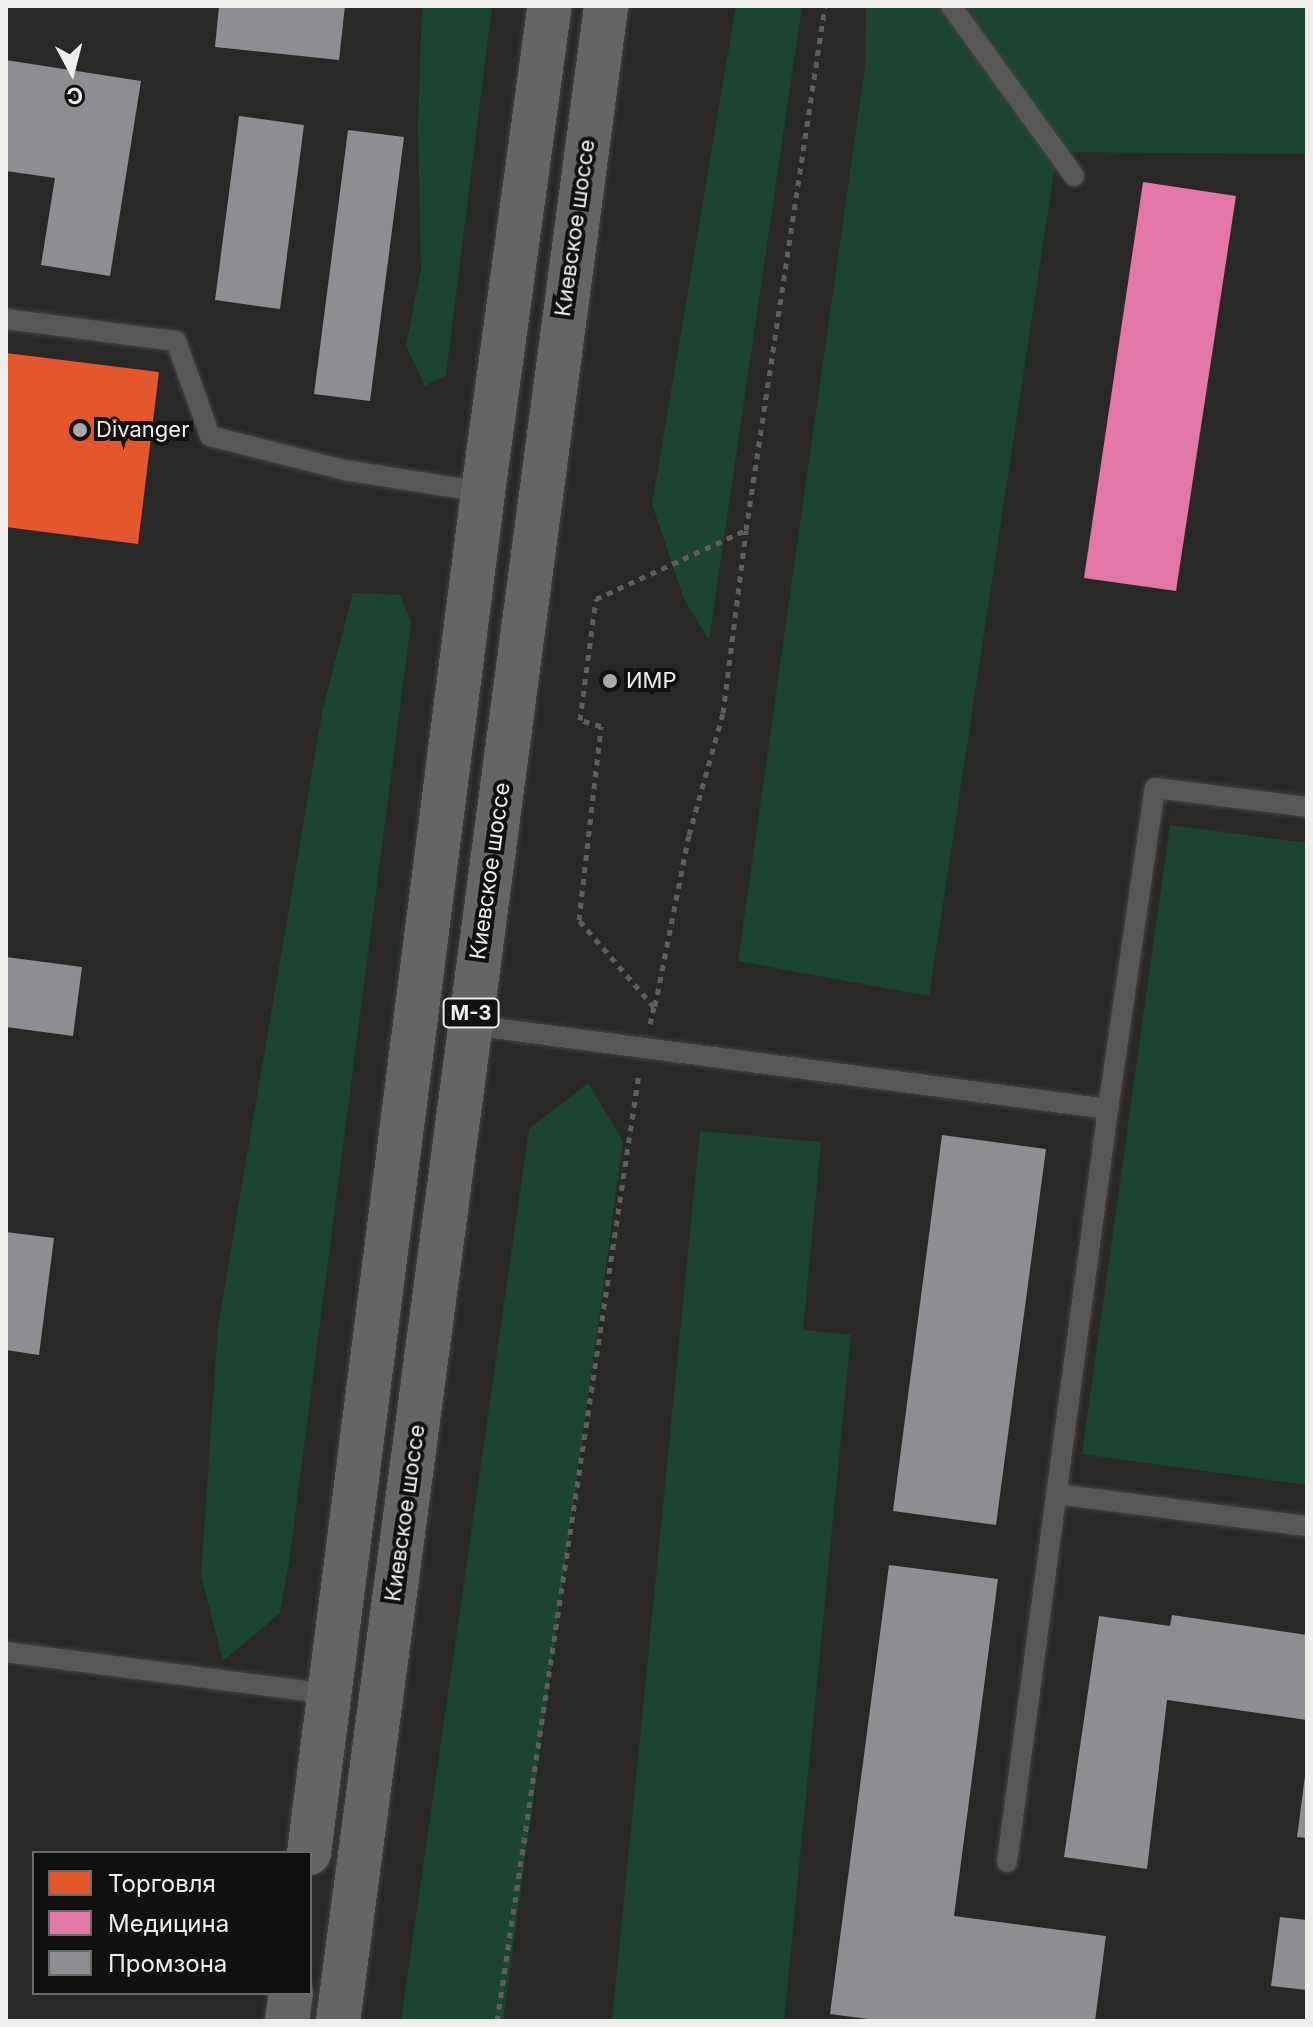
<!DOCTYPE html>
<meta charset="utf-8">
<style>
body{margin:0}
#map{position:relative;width:1313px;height:2027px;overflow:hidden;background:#292826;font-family:Inter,sans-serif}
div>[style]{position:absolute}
.green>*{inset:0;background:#1c4433}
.shops>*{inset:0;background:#e4572e}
.health>*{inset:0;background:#e377a8}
.industry>*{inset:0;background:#8d8d92}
.path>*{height:5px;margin-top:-2.5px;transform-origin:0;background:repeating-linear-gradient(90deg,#5f5e5d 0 6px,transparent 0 12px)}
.roads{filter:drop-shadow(0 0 2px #444443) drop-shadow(0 0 2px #444443)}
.lane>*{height:20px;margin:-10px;padding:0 10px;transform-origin:10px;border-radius:10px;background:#575756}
.highway>*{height:44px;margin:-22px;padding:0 22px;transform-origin:22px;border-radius:22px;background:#666565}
.dots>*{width:22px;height:22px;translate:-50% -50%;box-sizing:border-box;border:4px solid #12110f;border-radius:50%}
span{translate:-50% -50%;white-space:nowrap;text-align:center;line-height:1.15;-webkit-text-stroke:8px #12110f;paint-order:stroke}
.shield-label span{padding:2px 6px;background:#12110f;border:2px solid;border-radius:6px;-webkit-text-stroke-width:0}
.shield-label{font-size:20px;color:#f0eeec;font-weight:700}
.street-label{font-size:22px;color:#f0eeec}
.poi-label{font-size:22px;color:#f0eeec}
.left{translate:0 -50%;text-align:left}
.frame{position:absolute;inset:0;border:8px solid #f0eeec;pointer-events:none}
.legend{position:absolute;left:32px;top:1851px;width:280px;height:144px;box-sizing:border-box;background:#12110f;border:2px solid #6b6967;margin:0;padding:10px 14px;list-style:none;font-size:24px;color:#f0eeec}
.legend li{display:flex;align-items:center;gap:16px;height:40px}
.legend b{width:40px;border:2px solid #6b6967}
.north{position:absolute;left:32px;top:32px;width:80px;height:80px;-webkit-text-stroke:6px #12110f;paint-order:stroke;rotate:173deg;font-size:22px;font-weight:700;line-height:32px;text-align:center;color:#f0eeec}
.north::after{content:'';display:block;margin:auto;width:28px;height:36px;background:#f0eeec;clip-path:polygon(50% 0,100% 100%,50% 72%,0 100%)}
</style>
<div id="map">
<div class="green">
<i style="clip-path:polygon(422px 6px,492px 6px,446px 375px,425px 386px,406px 345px,421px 269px,418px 126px)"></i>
<i style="clip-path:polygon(736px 6px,802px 6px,709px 640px,684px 599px,652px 504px)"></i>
<i style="clip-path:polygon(866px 6px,1307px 6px,1307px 154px,1057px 152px,929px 996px,738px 961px,865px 67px)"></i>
<i style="clip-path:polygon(353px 593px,400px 595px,411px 622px,289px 1562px,280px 1613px,223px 1661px,201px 1575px,218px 1326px,323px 708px)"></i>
<i style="clip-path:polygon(1170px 825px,1307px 843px,1307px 1485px,1082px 1454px)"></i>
<i style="clip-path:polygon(588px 1083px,623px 1141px,503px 2021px,401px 2021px,529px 1129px)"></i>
<i style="clip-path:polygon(700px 1131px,821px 1142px,803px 1330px,851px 1335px,784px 2021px,612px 2021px)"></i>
</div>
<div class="shops">
<i style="clip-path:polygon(6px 353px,159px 372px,138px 544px,6px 527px)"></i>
</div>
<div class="health">
<i style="clip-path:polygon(1143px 182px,1236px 196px,1176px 591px,1084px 578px)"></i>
</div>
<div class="industry">
<i style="clip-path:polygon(219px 6px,345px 6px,339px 60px,215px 47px)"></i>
<i style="clip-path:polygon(6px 60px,141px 81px,110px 276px,41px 265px,55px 178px,6px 171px)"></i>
<i style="clip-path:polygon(239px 116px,304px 125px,280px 309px,215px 300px)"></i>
<i style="clip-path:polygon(348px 130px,404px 137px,370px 401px,314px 394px)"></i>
<i style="clip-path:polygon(6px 957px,82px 967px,73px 1036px,6px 1027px)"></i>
<i style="clip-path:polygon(942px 1135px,1046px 1149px,996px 1525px,893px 1511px)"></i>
<i style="clip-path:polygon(6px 1232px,54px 1238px,39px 1355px,6px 1350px)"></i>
<i style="clip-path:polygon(889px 1565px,998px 1579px,954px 1916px,1106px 1936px,1095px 2021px,883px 2021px,830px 2014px)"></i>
<i style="clip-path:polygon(1172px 1615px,1307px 1635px,1307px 1720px,1167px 1700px,1147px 1869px,1064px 1857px,1099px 1616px,1170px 1626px)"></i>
<i style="clip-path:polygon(1305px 1776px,1307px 1776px,1307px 1838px,1297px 1837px)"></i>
<i style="clip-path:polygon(1280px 1917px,1307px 1920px,1307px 1990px,1271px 1986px)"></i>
</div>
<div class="path">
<i style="left:655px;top:1006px;width:174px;rotate:-78.8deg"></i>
<i style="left:689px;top:835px;width:127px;rotate:-74.4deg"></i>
<i style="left:723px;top:713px;width:184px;rotate:-82.8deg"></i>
<i style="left:650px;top:1024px;width:17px;rotate:-77deg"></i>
<i style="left:654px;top:1007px;width:115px;rotate:-130.8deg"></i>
<i style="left:579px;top:920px;width:195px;rotate:-83.5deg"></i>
<i style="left:601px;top:726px;width:22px;rotate:-164deg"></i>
<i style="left:580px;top:720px;width:122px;rotate:-82.5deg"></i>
<i style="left:596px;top:599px;width:165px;rotate:-24.7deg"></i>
<i style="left:746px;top:530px;width:530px;rotate:-81.43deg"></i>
<i style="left:497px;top:2021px;width:959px;rotate:-81.48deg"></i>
</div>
<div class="roads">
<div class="lane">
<i style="left:951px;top:6px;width:210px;rotate:54.1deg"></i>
<i style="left:6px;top:319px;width:171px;rotate:7.4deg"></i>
<i style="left:176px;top:341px;width:101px;rotate:70.3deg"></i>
<i style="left:210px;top:436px;width:138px;rotate:14.2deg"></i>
<i style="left:344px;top:470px;width:141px;rotate:9deg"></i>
<i style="left:470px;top:1025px;width:644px;rotate:7.5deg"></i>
<i style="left:1108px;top:1109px;width:324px;rotate:-81.7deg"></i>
<i style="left:1155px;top:788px;width:153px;rotate:7.1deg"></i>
<i style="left:1056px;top:1494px;width:253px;rotate:7.3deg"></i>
<i style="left:6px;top:1652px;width:327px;rotate:7.4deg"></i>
<i style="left:1007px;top:1862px;width:760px;rotate:-82.36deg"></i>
</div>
<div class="highway">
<i style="left:309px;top:1853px;width:1372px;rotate:-82.71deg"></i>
<i style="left:483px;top:492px;width:491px;rotate:-82.2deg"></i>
<i style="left:287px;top:2021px;width:28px;rotate:-82deg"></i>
<i style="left:338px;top:2021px;width:2033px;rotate:-82.42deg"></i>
</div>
</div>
<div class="dots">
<i style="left:80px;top:430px;background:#aaa9a7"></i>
<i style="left:610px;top:681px;background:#aaa9a7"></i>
</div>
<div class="shield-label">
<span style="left:471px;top:1013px">М-3</span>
</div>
<div class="street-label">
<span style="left:575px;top:228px;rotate:-82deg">Киевское шоссе</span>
<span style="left:490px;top:871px;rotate:-82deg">Киевское шоссе</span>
<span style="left:405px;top:1513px;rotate:-82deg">Киевское шоссе</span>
</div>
<div class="poi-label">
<span class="left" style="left:96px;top:430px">Divanger</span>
<span class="left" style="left:626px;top:681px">ИМР</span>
</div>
<div class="frame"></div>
<ul class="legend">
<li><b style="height:22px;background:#e4572e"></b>Торговля</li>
<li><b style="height:22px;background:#e377a8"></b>Медицина</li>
<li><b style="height:22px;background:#8d8d92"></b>Промзона</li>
</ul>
<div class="north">С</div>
</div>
